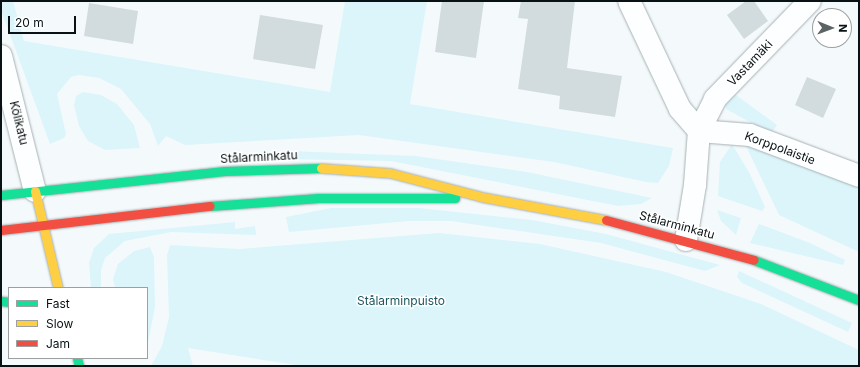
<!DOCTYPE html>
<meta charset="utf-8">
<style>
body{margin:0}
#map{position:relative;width:860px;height:367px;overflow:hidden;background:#f4fafc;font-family:Inter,sans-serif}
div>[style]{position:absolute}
.green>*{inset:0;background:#dbf5fb}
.building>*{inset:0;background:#d2dbdd}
.roads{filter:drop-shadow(0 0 1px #a8b0b2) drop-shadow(0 0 1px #a8b0b2)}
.street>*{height:22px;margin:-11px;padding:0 11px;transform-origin:11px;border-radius:11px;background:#fdfeff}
.fast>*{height:9px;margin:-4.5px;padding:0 4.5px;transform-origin:4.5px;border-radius:4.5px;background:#16e098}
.slow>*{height:9px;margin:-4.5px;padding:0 4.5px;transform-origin:4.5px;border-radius:4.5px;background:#ffcf43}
.jam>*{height:9px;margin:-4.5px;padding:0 4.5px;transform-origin:4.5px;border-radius:4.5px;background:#f24e42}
span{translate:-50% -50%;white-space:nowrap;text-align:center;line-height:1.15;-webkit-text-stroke:3px #fff;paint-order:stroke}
.street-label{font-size:12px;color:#081214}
.park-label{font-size:12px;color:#1d5661}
.frame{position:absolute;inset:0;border:2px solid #081214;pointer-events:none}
.legend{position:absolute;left:8px;top:287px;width:140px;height:72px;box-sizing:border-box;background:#fff;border:1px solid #9ca0a1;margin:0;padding:5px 7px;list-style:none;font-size:12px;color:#081214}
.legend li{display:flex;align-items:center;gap:8px;height:20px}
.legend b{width:20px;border:1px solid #9ca0a1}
.north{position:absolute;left:812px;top:8px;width:40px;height:40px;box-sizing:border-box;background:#fff;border:1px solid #9ca0a1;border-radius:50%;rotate:91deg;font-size:11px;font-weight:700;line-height:16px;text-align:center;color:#081214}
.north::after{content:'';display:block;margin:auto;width:14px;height:18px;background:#5b6365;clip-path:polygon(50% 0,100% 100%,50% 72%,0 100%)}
.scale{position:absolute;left:8px;top:16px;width:68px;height:18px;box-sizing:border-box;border:2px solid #081214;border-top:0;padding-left:5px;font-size:12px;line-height:14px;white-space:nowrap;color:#081214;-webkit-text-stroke:3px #fff;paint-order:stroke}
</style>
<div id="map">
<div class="green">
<i style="clip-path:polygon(1px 1px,13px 1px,24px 41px,330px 92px,345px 1px,427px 1px,410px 104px,673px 148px,669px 166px,658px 183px,646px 182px,554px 162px,359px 135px,185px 145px,166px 136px,158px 146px,150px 124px,121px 89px,99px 78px,79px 75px,71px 77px,57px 94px,66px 134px,64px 138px,50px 144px,1px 10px)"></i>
<i style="clip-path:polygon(83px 92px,101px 95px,117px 104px,134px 125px,140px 148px,105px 150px,88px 141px,79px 126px,74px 105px,76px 96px)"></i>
<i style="clip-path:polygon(732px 92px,777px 125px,773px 131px,768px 132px,726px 109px,725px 103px)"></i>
<i style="clip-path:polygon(744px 142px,859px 186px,859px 252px,779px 215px)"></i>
<i style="clip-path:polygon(732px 144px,750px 174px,765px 207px,762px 211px,718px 196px,720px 162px)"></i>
<i style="clip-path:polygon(291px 151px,416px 156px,527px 172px,652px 198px,641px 204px,618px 206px,391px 161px,233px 158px,233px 154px)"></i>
<i style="clip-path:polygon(331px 208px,419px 208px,532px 220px,606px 234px,720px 265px,705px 271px,601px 243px,451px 221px,409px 221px,289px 232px,286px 217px)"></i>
<i style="clip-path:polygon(717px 210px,741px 218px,736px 235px,721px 221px)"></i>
<i style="clip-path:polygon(235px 222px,235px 229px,255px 226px,256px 235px,171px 232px,125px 241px,105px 258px,101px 270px,101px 288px,91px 288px,89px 263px,94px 248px,109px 234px)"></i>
<i style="clip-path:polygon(759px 224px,810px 243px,845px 260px,843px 265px,750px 243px)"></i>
<i style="clip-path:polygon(439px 233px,540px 244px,666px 272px,761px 304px,859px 350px,859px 366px,302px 366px,188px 348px,193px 366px,151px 366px,162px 346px,169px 317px,167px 255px,170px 245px,239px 249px)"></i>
<i style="clip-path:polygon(150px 247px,154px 257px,155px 307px,147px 348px,147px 288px,115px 288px,113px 279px,118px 264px,134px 251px)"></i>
<i style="clip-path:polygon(739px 271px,852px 323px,848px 332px,742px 283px,737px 277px)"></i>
</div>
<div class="building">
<i style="clip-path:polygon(442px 1px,484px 1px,476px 58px,435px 52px)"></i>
<i style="clip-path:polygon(521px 1px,575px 1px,567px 68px,622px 76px,615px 117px,559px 109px,560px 96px,518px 89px,528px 19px,518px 18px)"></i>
<i style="clip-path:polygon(746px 1px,754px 1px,768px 21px,744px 39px,727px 15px)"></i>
<i style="clip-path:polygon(89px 3px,138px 11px,133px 44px,84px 36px)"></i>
<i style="clip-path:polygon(260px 15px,323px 25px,315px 69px,253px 59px)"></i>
<i style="clip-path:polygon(807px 77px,836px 89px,823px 118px,795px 105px)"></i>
</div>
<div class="roads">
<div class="street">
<i style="left:629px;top:1px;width:119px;rotate:64.7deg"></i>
<i style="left:680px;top:109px;width:29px;rotate:49deg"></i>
<i style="left:1px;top:56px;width:139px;rotate:75.9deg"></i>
<i style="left:699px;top:131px;width:51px;rotate:4.5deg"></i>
<i style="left:750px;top:135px;width:116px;rotate:20.6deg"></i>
<i style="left:686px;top:240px;width:56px;rotate:-80.7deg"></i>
<i style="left:695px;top:185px;width:54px;rotate:-85.8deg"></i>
<i style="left:699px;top:131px;width:36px;rotate:-63deg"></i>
<i style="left:715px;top:99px;width:136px;rotate:-45.9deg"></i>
</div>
<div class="fast">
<i style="left:1px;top:195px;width:225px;rotate:-6.1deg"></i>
<i style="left:225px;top:171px;width:96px;rotate:-1.8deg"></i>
<i style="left:210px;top:206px;width:109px;rotate:-4.2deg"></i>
<i style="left:319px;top:198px;width:136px"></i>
<i style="left:754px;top:260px;width:112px;rotate:20.9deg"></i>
<i style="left:1px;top:301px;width:8px;rotate:7deg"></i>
<i style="left:77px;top:358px;width:8px;rotate:76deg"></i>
</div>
<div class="slow">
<i style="left:321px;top:168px;width:69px;rotate:4.1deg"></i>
<i style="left:390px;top:173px;width:95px;rotate:14.6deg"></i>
<i style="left:482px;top:197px;width:126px;rotate:10.5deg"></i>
<i style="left:35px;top:191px;width:100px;rotate:76.7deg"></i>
</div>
<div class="jam">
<i style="left:606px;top:220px;width:153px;rotate:15.1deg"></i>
<i style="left:1px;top:230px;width:210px;rotate:-6.6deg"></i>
</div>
</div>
<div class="street-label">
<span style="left:750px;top:63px;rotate:-46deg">Vastamäki</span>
<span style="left:19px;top:123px;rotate:76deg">Kölikatu</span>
<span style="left:780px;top:148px;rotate:20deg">Korppolaistie</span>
<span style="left:259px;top:157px;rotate:-3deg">Stålarminkatu</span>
<span style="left:677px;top:225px;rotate:15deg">Stålarminkatu</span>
</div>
<div class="park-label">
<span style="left:401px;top:301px">Stålarminpuisto</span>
</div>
<div class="frame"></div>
<ul class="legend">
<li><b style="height:5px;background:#16e098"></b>Fast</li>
<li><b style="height:5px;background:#ffcf43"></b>Slow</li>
<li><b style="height:5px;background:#f24e42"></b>Jam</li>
</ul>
<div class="north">N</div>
<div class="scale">20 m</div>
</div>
